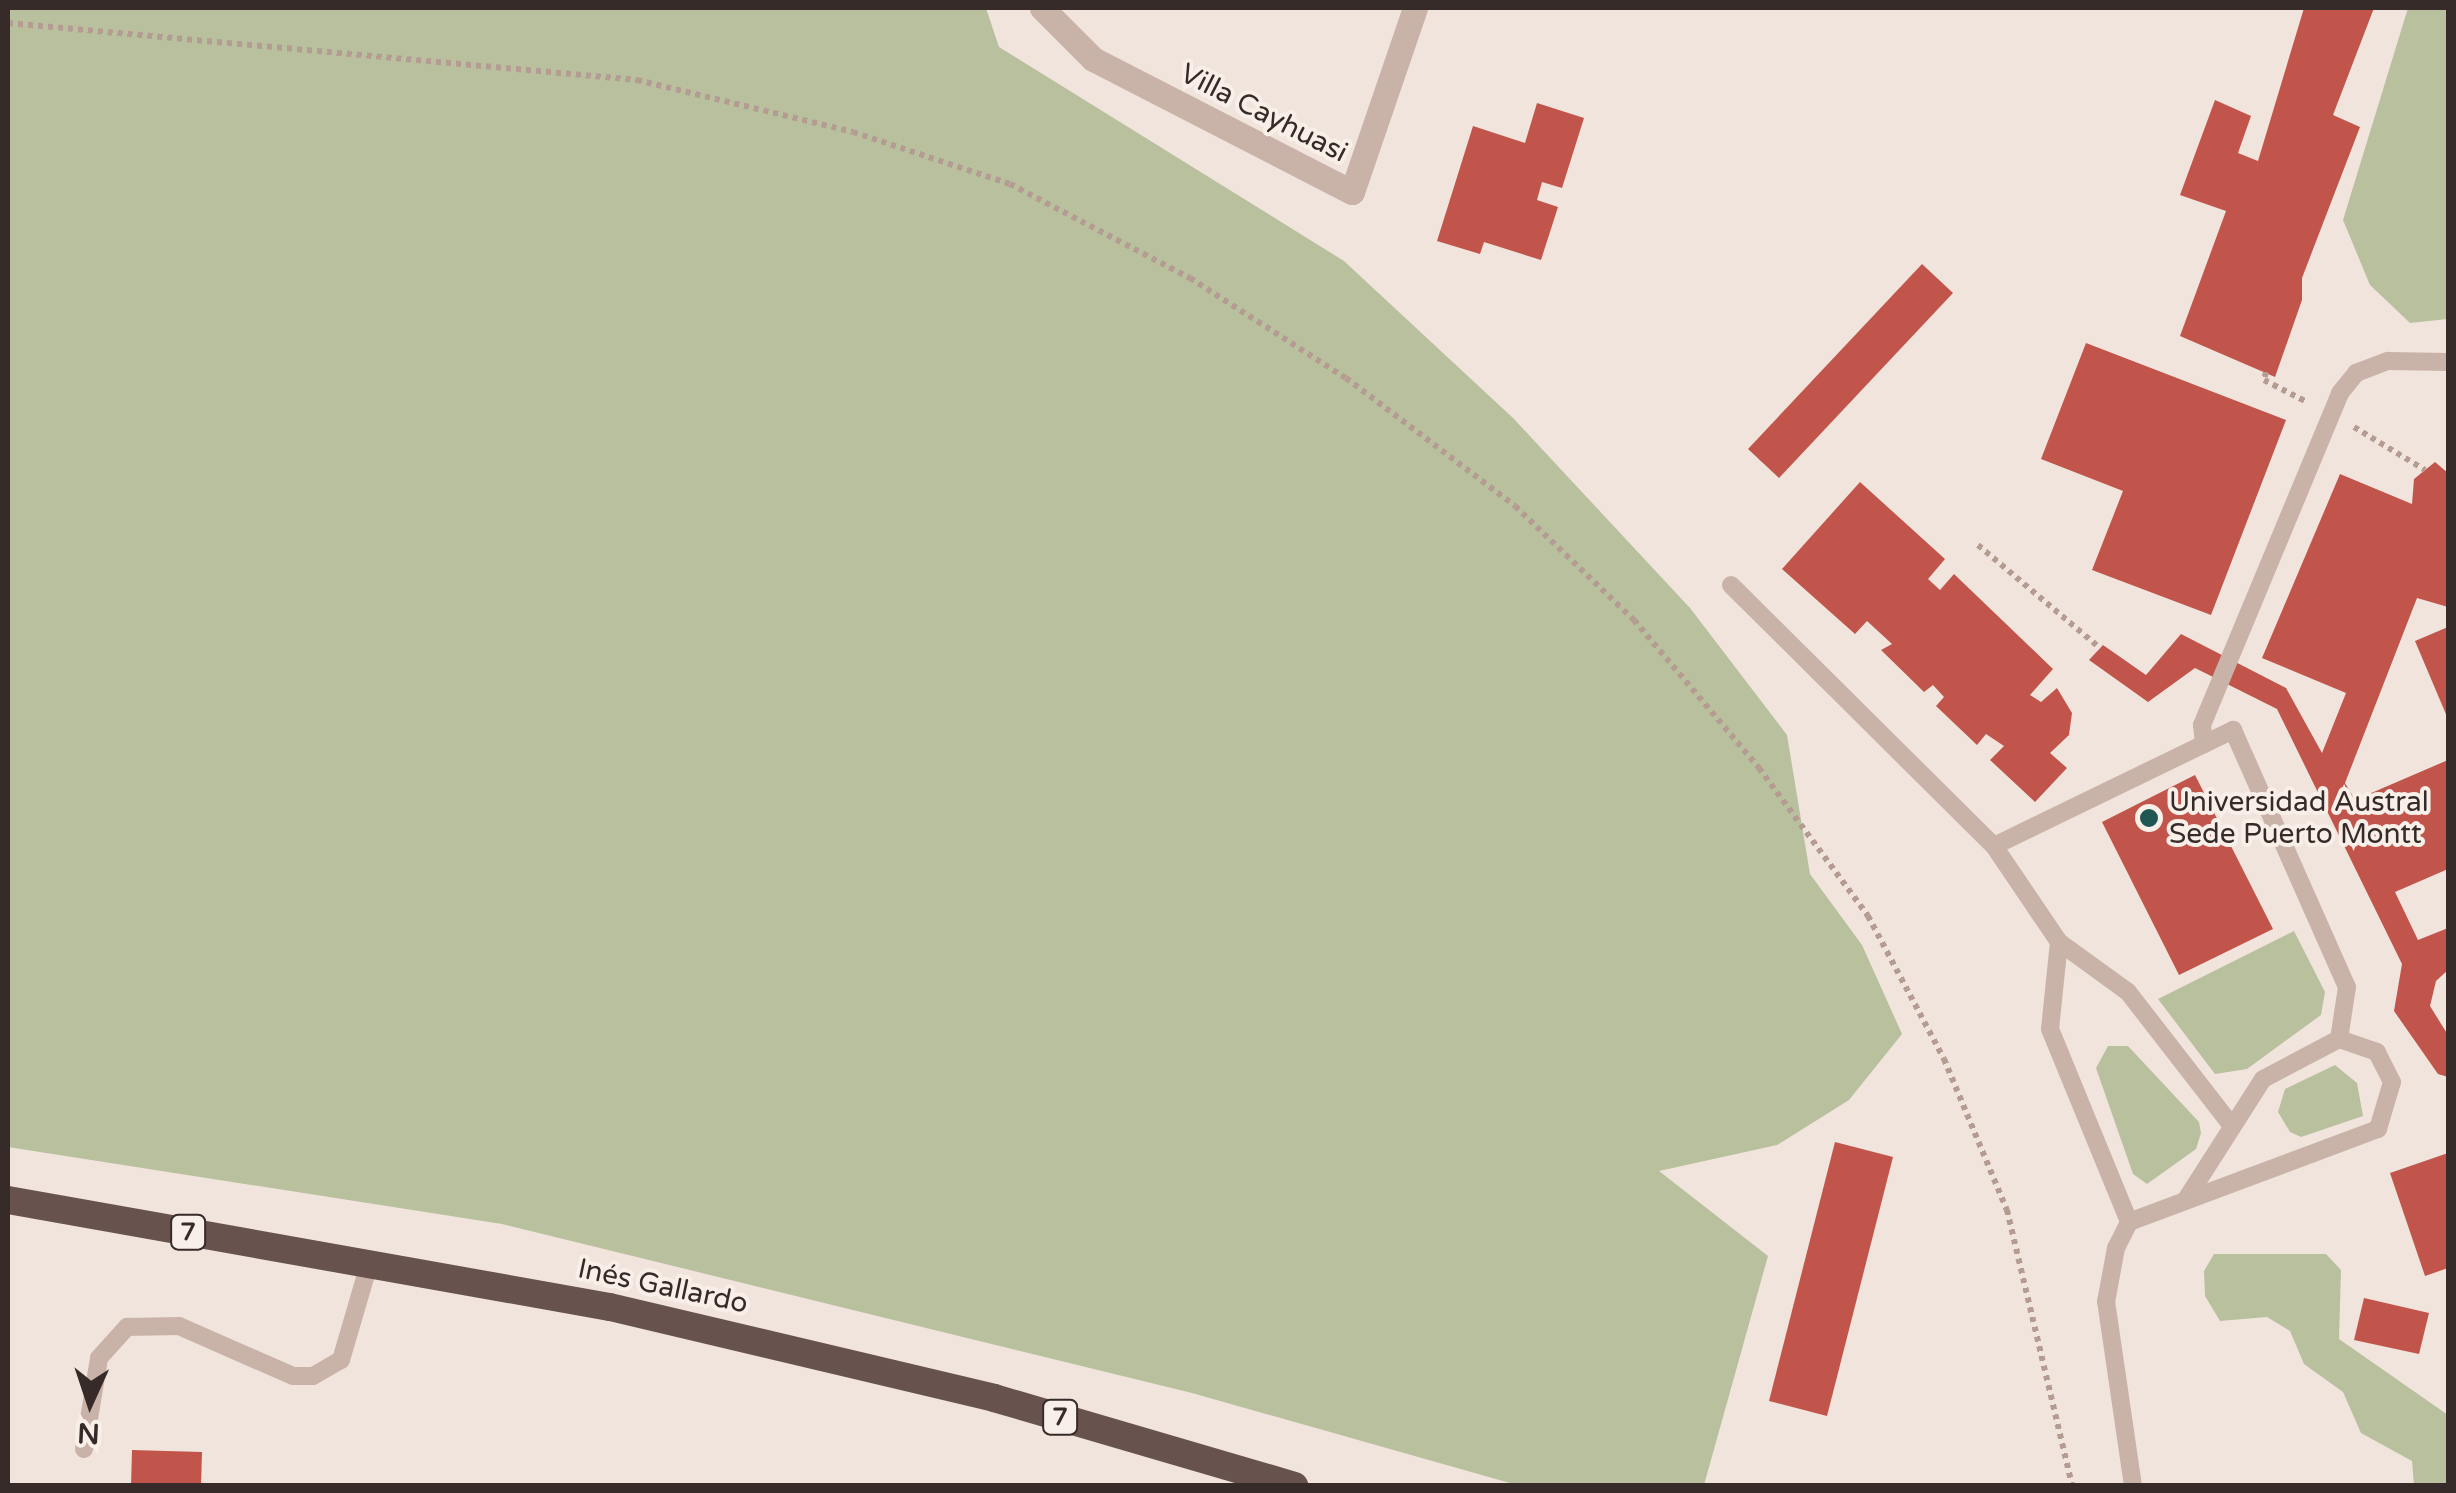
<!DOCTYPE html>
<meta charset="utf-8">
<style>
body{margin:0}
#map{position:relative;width:2456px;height:1493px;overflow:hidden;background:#f1e4dc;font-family:"Varela Round",sans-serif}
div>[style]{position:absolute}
.green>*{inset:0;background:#b9c09d}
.building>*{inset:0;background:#c1554b}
.path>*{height:6px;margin-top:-3px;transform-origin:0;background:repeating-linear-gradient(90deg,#b59c93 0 5px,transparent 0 10px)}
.service>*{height:18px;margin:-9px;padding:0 9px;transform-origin:9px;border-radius:9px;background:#c9b3a9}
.minor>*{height:25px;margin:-12.5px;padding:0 12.5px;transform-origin:12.5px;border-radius:12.5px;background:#c9b3a9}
.trunk>*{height:28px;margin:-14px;padding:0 14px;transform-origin:14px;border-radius:14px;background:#67524d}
.dots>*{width:28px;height:28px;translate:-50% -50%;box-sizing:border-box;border:5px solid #f9efe9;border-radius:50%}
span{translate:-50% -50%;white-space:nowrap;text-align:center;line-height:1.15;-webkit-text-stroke:8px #f9efe9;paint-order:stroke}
.shield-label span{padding:2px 8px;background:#f9efe9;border:2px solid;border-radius:8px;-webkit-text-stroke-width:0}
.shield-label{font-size:25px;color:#362b28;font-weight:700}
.street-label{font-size:28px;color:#362b28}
.poi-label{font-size:28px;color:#362b28}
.left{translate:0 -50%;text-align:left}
.frame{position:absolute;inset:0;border:10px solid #362b28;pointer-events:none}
.north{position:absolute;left:40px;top:1353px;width:100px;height:100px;-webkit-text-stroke:8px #f9efe9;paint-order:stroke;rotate:183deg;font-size:28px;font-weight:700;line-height:40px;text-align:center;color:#362b28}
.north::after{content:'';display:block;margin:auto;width:35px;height:45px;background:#362b28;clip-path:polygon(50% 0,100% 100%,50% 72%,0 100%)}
</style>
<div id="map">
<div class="green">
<i style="clip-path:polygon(8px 8px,986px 8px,999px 47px,1344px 261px,1513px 418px,1690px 608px,1787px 735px,1810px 874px,1862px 945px,1902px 1034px,1849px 1100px,1777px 1145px,1659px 1171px,1768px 1256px,1704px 1485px,1517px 1485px,1192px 1393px,502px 1224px,8px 1147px)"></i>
<i style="clip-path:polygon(2408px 8px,2448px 8px,2448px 319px,2410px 323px,2370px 285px,2343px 220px)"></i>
<i style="clip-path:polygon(2294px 931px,2325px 992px,2321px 1015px,2247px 1069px,2215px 1074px,2158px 999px)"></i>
<i style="clip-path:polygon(2128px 1046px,2199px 1122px,2201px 1133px,2196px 1149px,2147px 1184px,2133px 1174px,2096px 1068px,2108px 1046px)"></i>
<i style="clip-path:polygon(2335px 1065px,2357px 1083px,2363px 1116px,2301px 1137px,2290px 1132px,2278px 1112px,2285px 1089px)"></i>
<i style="clip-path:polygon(2214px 1254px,2326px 1254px,2341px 1270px,2339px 1339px,2448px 1415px,2448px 1485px,2414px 1485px,2412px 1461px,2361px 1433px,2343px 1392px,2304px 1364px,2290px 1331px,2267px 1317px,2220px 1321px,2205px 1296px,2204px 1271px)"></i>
</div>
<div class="building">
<i style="clip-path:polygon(2304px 8px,2374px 8px,2333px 115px,2360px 127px,2302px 278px,2302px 300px,2275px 377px,2180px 336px,2226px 211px,2180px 195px,2215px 100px,2251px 116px,2238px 153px,2258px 161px)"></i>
<i style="clip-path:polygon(1537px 103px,1584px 118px,1562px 188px,1542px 182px,1537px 200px,1558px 207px,1541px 260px,1484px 242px,1480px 254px,1437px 241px,1473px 126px,1525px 143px)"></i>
<i style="clip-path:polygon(1922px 264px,1953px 293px,1779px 478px,1748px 449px)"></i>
<i style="clip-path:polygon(2086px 343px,2286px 420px,2211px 615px,2092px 570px,2123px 491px,2041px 459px)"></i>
<i style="clip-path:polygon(2435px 462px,2448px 473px,2448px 607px,2417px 598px,2345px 783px,2355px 800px,2448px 760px,2448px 869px,2395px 892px,2418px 940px,2448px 928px,2448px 970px,2436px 981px,2430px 1006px,2448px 1035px,2448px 1077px,2438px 1074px,2394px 1011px,2402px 964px,2277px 709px,2195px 668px,2148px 702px,2089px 660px,2103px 645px,2146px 675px,2181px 634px,2286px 688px,2322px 753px,2346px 693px,2262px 658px,2340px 474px,2412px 504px,2414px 479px)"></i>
<i style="clip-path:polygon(1860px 482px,1945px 559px,1928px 579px,1940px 590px,1954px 574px,2053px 669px,2030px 695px,2041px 702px,2057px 688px,2072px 713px,2069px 735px,2050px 753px,2067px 768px,2035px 802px,1990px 760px,2004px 746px,1986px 734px,1977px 745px,1936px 706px,1944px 697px,1933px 685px,1924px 692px,1881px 650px,1892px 644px,1867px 621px,1855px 634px,1782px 569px)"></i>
<i style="clip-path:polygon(2448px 627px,2448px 719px,2415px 641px)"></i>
<i style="clip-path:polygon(2195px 775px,2273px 929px,2179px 975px,2102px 822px)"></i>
<i style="clip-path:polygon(1835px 1142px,1893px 1157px,1827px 1416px,1769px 1401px)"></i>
<i style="clip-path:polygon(2448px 1153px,2448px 1268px,2425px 1276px,2390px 1173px)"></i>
<i style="clip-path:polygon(2364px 1298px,2429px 1313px,2419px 1354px,2354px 1340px)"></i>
<i style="clip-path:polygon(132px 1450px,202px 1452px,201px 1486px,131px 1486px)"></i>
</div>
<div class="path">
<i style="left:8px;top:23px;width:632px;rotate:5.18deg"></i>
<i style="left:637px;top:80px;width:222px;rotate:13.5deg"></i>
<i style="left:853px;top:132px;width:165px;rotate:18.3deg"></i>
<i style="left:1010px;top:184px;width:203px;rotate:27.6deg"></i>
<i style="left:1190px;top:278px;width:185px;rotate:32.7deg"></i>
<i style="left:1346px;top:378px;width:212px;rotate:37.1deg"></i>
<i style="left:1515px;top:506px;width:165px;rotate:43.8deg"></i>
<i style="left:1634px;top:620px;width:194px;rotate:49.8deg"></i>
<i style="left:1759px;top:768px;width:184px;rotate:53.6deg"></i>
<i style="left:1868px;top:916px;width:162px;rotate:62deg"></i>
<i style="left:1944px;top:1059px;width:164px;rotate:67.4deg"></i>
<i style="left:2007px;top:1210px;width:284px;rotate:76.7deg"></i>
<i style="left:2266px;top:372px;width:8px;rotate:104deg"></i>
<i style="left:2264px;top:380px;width:48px;rotate:27.1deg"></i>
<i style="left:2354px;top:427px;width:83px;rotate:31.2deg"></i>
<i style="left:1978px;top:545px;width:160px;rotate:40.2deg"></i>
</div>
<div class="service">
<i style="left:1731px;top:585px;width:371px;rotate:44.8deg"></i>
<i style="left:1994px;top:846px;width:116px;rotate:55.9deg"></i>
<i style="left:2059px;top:942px;width:85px;rotate:35.9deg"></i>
<i style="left:2128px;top:992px;width:170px;rotate:52.2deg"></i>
<i style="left:2204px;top:744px;width:19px;rotate:-96deg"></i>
<i style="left:2202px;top:725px;width:360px;rotate:-67.4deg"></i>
<i style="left:2340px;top:393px;width:26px;rotate:-51deg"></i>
<i style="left:2356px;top:373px;width:34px;rotate:-21deg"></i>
<i style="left:2388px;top:361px;width:60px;rotate:1deg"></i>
<i style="left:1994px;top:846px;width:266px;rotate:-25.9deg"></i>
<i style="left:2233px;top:730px;width:281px;rotate:66.1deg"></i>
<i style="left:2347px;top:987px;width:53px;rotate:98.7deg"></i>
<i style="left:2059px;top:942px;width:87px;rotate:95.9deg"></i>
<i style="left:2050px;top:1029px;width:209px;rotate:67.7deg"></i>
<i style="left:84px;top:1449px;width:92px;rotate:-80.6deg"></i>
<i style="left:99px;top:1358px;width:42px;rotate:-47.9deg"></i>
<i style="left:127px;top:1327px;width:52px;rotate:-1.1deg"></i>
<i style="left:179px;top:1326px;width:124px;rotate:23.7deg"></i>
<i style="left:293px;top:1376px;width:20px"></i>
<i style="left:313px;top:1376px;width:32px;rotate:-30deg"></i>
<i style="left:341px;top:1360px;width:100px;rotate:-73.7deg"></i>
<i style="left:2133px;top:1486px;width:186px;rotate:-98.3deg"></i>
<i style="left:2106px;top:1302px;width:55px;rotate:-79.5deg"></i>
<i style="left:2116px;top:1248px;width:29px;rotate:-63deg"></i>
<i style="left:2129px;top:1222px;width:266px;rotate:-20.5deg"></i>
<i style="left:2378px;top:1129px;width:49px;rotate:-73.4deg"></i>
<i style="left:2392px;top:1082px;width:34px;rotate:-117deg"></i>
<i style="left:2377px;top:1052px;width:40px;rotate:-161.1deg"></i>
<i style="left:2339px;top:1039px;width:86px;rotate:152.2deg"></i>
<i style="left:2263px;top:1079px;width:141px;rotate:122.6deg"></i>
</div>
<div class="minor">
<i style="left:1042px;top:8px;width:72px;rotate:45deg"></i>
<i style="left:1093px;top:59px;width:291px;rotate:27.2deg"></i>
<i style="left:1352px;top:192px;width:194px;rotate:-71.1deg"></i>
</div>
<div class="trunk">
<i style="left:8px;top:1200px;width:611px;rotate:10.08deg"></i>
<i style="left:610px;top:1307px;width:395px;rotate:13.3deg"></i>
<i style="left:994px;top:1398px;width:313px;rotate:16.3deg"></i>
</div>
<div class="dots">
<i style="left:2149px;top:818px;background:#205651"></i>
</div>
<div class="shield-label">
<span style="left:188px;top:1232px">7</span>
<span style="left:1060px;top:1417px">7</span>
</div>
<div class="street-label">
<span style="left:1264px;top:113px;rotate:27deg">Villa Cayhuasi</span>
<span style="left:663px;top:1286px;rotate:12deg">Inés Gallardo</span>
</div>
<div class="poi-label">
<span class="left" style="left:2169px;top:818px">Universidad Austral<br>Sede Puerto Montt</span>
</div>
<div class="frame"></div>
<div class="north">N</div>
</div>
